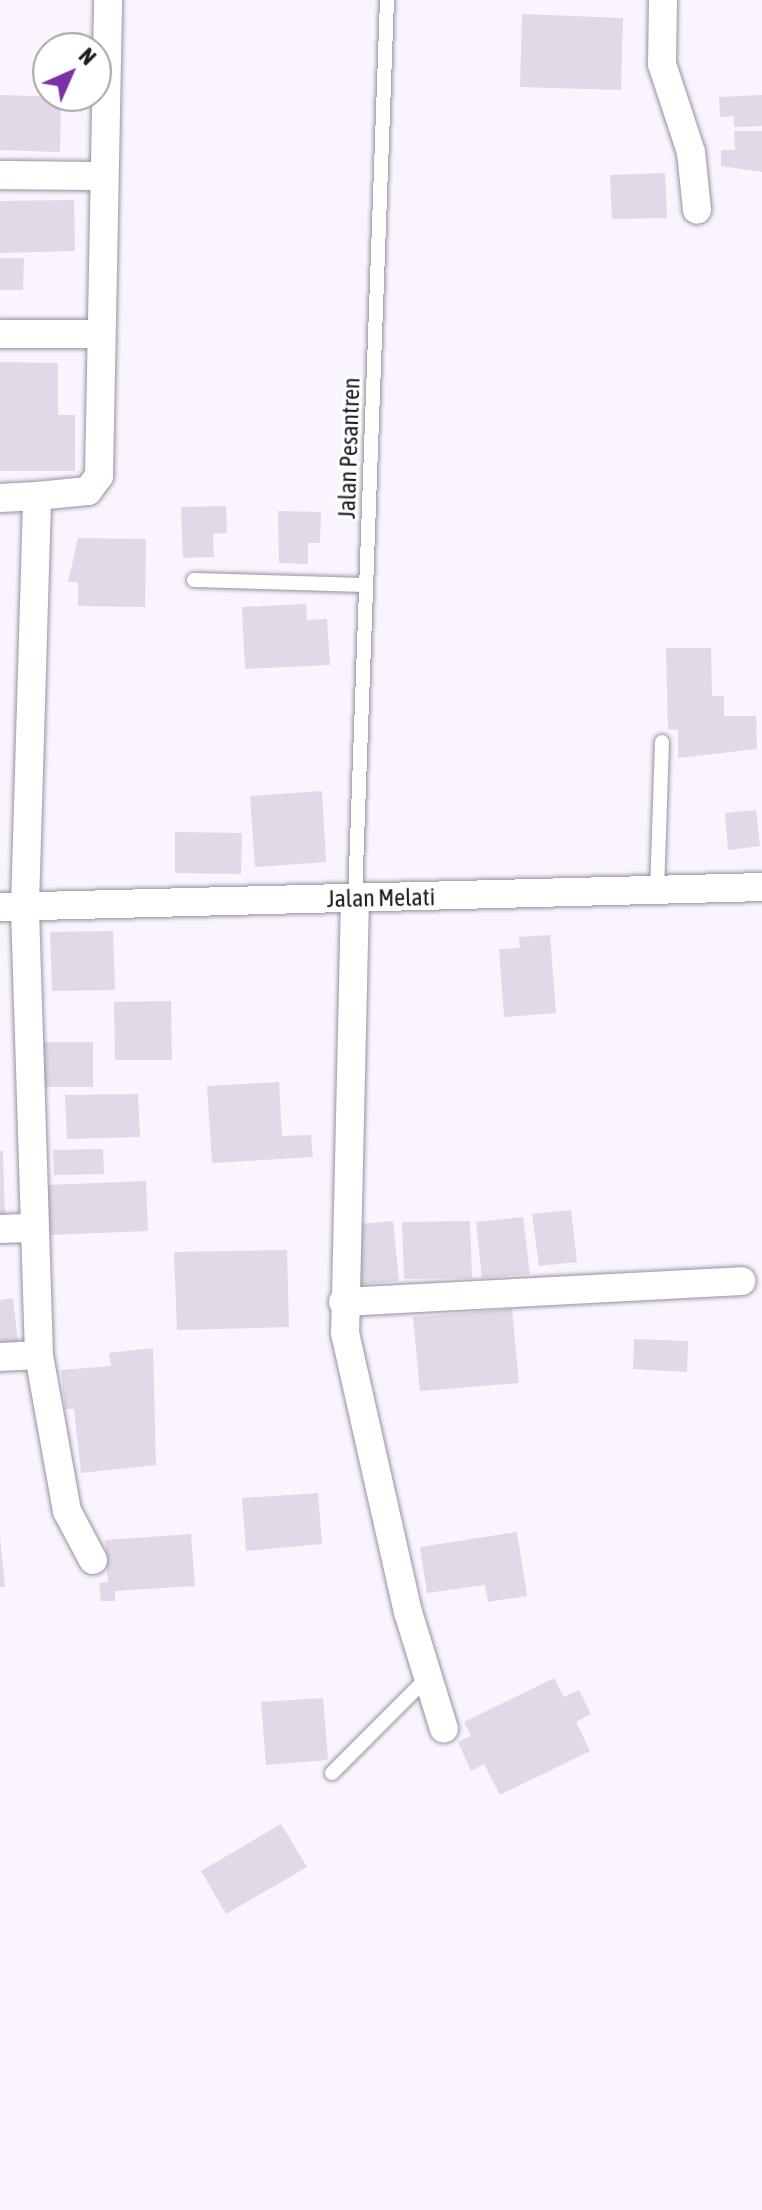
<!DOCTYPE html>
<style>
body{margin:0}
#map{position:relative;width:762px;height:2210px;overflow:hidden;background:#f9f4fe;font-family:"Asap Condensed",sans-serif}
div>[style]{position:absolute}
.building>*{inset:0;background:#e1d8e8}
.roads{filter:drop-shadow(0 0 2px #98909f) drop-shadow(0 0 2px #98909f)}
.service>*{height:14px;margin:-7px;padding:0 7px;transform-origin:7px;border-radius:7px;background:#fff}
.minor>*{height:28px;margin:-14px;padding:0 14px;transform-origin:14px;border-radius:14px;background:#fff}
span{translate:-50% -50%;white-space:nowrap;text-align:center;line-height:1.15;-webkit-text-stroke:6px #fff;paint-order:stroke}
.street-label{font-size:24px;color:#1e1b20}
.north{position:absolute;left:32px;top:32px;width:80px;height:80px;box-sizing:border-box;background:#fff;border:2px solid #a5a4a6;border-radius:50%;rotate:45deg;font-size:22px;font-weight:700;line-height:32px;text-align:center;color:#1e1b20}
.north::after{content:'';display:block;margin:auto;width:28px;height:36px;background:#7a33a6;clip-path:polygon(50% 0,100% 100%,50% 72%,0 100%)}
</style>
<div id="map">
<div class="building">
<i style="clip-path:polygon(522px 14px,623px 18px,621px 90px,520px 87px)"></i>
<i style="clip-path:polygon(0 95px,61px 97px,60px 152px,0 150px)"></i>
<i style="clip-path:polygon(762px 95px,762px 126px,734px 127px,734px 116px,720px 117px,719px 97px)"></i>
<i style="clip-path:polygon(734px 131px,762px 131px,762px 172px,721px 166px,721px 150px,735px 150px)"></i>
<i style="clip-path:polygon(665px 173px,667px 218px,612px 219px,610px 175px)"></i>
<i style="clip-path:polygon(74px 200px,75px 251px,0 253px,0 201px)"></i>
<i style="clip-path:polygon(0 258px,24px 258px,23px 290px,0 290px)"></i>
<i style="clip-path:polygon(0 362px,58px 363px,58px 415px,75px 415px,75px 471px,0 471px)"></i>
<i style="clip-path:polygon(226px 506px,227px 533px,213px 534px,214px 557px,183px 558px,181px 507px)"></i>
<i style="clip-path:polygon(278px 511px,321px 512px,320px 543px,308px 543px,308px 564px,279px 563px)"></i>
<i style="clip-path:polygon(78px 538px,146px 539px,145px 607px,78px 606px,78px 582px,68px 582px)"></i>
<i style="clip-path:polygon(306px 604px,307px 620px,327px 619px,330px 665px,245px 669px,242px 607px)"></i>
<i style="clip-path:polygon(666px 648px,711px 648px,712px 696px,724px 696px,724px 716px,756px 716px,757px 749px,678px 758px,678px 730px,668px 729px)"></i>
<i style="clip-path:polygon(322px 791px,326px 862px,255px 867px,250px 796px)"></i>
<i style="clip-path:polygon(756px 810px,760px 846px,728px 850px,725px 813px)"></i>
<i style="clip-path:polygon(175px 832px,242px 833px,241px 874px,175px 873px)"></i>
<i style="clip-path:polygon(113px 931px,115px 990px,52px 991px,50px 932px)"></i>
<i style="clip-path:polygon(550px 935px,556px 1013px,504px 1017px,499px 949px,520px 948px,519px 937px)"></i>
<i style="clip-path:polygon(171px 1001px,172px 1060px,115px 1060px,114px 1002px)"></i>
<i style="clip-path:polygon(28px 1042px,93px 1042px,93px 1087px,29px 1087px)"></i>
<i style="clip-path:polygon(279px 1082px,282px 1136px,311px 1135px,313px 1157px,212px 1163px,207px 1086px)"></i>
<i style="clip-path:polygon(138px 1094px,140px 1137px,67px 1139px,65px 1095px)"></i>
<i style="clip-path:polygon(103px 1149px,104px 1174px,54px 1175px,53px 1150px)"></i>
<i style="clip-path:polygon(0 1151px,3px 1151px,5px 1217px,0 1217px)"></i>
<i style="clip-path:polygon(146px 1181px,148px 1231px,49px 1235px,47px 1185px)"></i>
<i style="clip-path:polygon(571px 1210px,577px 1262px,539px 1266px,532px 1214px)"></i>
<i style="clip-path:polygon(523px 1217px,530px 1274px,482px 1278px,476px 1222px)"></i>
<i style="clip-path:polygon(393px 1221px,399px 1281px,352px 1285px,347px 1225px)"></i>
<i style="clip-path:polygon(470px 1221px,472px 1278px,404px 1279px,402px 1222px)"></i>
<i style="clip-path:polygon(287px 1250px,289px 1327px,177px 1330px,174px 1252px)"></i>
<i style="clip-path:polygon(13px 1298px,18px 1342px,0 1344px,0 1300px)"></i>
<i style="clip-path:polygon(512px 1309px,519px 1383px,420px 1391px,413px 1317px)"></i>
<i style="clip-path:polygon(634px 1339px,688px 1341px,687px 1372px,633px 1369px)"></i>
<i style="clip-path:polygon(153px 1348px,156px 1465px,81px 1473px,74px 1409px,65px 1409px,61px 1370px,111px 1366px,109px 1353px)"></i>
<i style="clip-path:polygon(318px 1493px,322px 1544px,246px 1551px,242px 1498px)"></i>
<i style="clip-path:polygon(517px 1532px,527px 1596px,488px 1602px,485px 1585px,427px 1593px,420px 1547px)"></i>
<i style="clip-path:polygon(191px 1534px,195px 1586px,115px 1591px,115px 1601px,101px 1601px,99px 1583px,108px 1582px,105px 1540px)"></i>
<i style="clip-path:polygon(0 1536px,5px 1587px,0 1587px)"></i>
<i style="clip-path:polygon(554px 1678px,564px 1697px,579px 1690px,591px 1714px,576px 1722px,590px 1751px,500px 1795px,484px 1764px,471px 1771px,458px 1742px,471px 1736px,464px 1722px)"></i>
<i style="clip-path:polygon(323px 1698px,328px 1760px,266px 1765px,261px 1702px)"></i>
<i style="clip-path:polygon(281px 1824px,307px 1867px,226px 1914px,201px 1871px)"></i>
</div>
<div class="roads">
<div class="service">
<i style="left:194px;top:580px;width:172px;rotate:1.7deg"></i>
<i style="left:657px;top:892px;width:150px;rotate:-88.1deg"></i>
<i style="left:355px;top:898px;width:899px;rotate:-87.96deg"></i>
<i style="left:332px;top:1773px;width:133px;rotate:-45deg"></i>
</div>
<div class="minor">
<i style="left:663px;top:0;width:64px;rotate:90.9deg"></i>
<i style="left:662px;top:64px;width:93px;rotate:71.8deg"></i>
<i style="left:691px;top:152px;width:58px;rotate:84.1deg"></i>
<i style="left:0;top:175px;width:104px;rotate:0.6deg"></i>
<i style="left:0;top:334px;width:101px"></i>
<i style="left:0;top:498px;width:37px;rotate:-3deg"></i>
<i style="left:355px;top:898px;width:435px;rotate:91.3deg"></i>
<i style="left:345px;top:1333px;width:286px;rotate:77.3deg"></i>
<i style="left:408px;top:1612px;width:122px;rotate:72.9deg"></i>
<i style="left:0;top:907px;width:762px;rotate:-1.5deg"></i>
<i style="left:0;top:1229px;width:33px;rotate:-2deg"></i>
<i style="left:343px;top:1302px;width:399px;rotate:-3deg"></i>
<i style="left:0;top:1357px;width:39px;rotate:-3deg"></i>
<i style="left:93px;top:1560px;width:55px;rotate:-118deg"></i>
<i style="left:67px;top:1511px;width:158px;rotate:-100.2deg"></i>
<i style="left:39px;top:1355px;width:449px;rotate:-91.8deg"></i>
<i style="left:25px;top:906px;width:410px;rotate:-88.3deg"></i>
<i style="left:37px;top:496px;width:51px;rotate:-5.6deg"></i>
<i style="left:88px;top:491px;width:19px;rotate:-54deg"></i>
<i style="left:99px;top:476px;width:476px;rotate:-88.9deg"></i>
</div>
</div>
<div class="street-label">
<span style="left:349px;top:448px;rotate:-88deg">Jalan Pesantren</span>
<span style="left:381px;top:898px;rotate:-1deg">Jalan Melati</span>
</div>
<div class="north">N</div>
</div>
